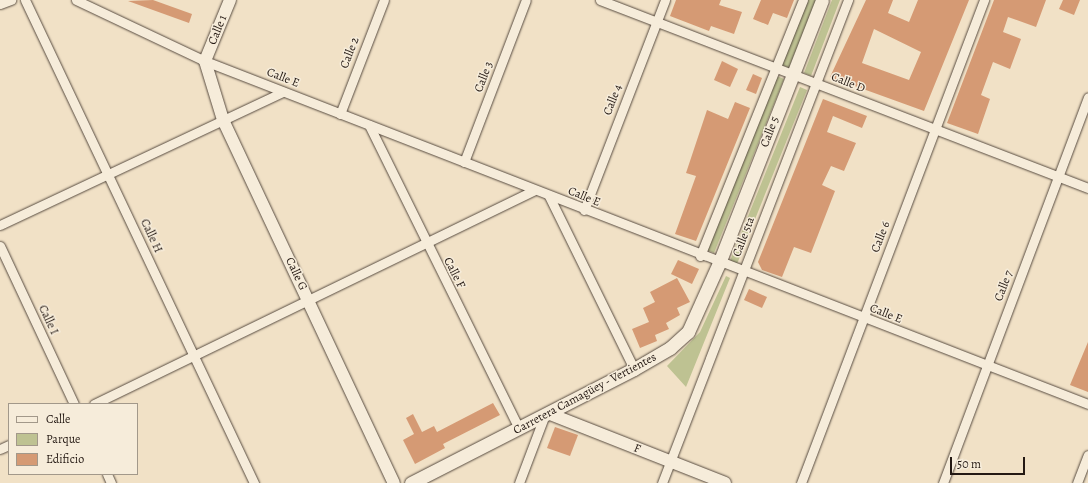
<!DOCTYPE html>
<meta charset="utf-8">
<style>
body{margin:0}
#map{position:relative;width:1088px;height:483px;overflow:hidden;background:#f1e1c6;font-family:Alegreya,serif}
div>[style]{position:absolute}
.green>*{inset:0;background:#bec292}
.building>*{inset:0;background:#d59a74}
.roads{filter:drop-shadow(0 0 1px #574b40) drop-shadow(0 0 1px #574b40)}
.minor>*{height:9px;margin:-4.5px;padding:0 4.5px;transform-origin:4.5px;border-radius:4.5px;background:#f6ecda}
.tertiary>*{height:12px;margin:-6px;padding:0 6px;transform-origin:6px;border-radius:6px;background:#f6ecda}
.secondary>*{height:13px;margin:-6.5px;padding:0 6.5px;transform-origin:6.5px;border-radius:6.5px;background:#f6ecda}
span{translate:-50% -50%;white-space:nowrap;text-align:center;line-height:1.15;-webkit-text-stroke:3px #f6ecda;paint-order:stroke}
.street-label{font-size:12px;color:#241913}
.legend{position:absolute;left:8px;top:403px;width:130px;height:72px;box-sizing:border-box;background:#f6ecda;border:1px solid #a2988a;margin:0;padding:5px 7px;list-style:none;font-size:12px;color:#241913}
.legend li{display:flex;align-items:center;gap:8px;height:20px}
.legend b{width:20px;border:1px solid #a2988a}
.scale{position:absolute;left:950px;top:457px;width:75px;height:18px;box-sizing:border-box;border:2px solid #241913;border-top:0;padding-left:5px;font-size:12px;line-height:14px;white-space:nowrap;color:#241913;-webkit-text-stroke:3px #f6ecda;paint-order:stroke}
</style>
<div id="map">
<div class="green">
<i style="clip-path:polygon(808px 0,816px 0,789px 68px,782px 65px)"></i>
<i style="clip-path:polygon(832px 0,840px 0,811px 76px,804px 73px)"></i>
<i style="clip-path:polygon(777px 76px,784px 79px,714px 253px,707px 250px)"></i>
<i style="clip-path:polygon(800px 87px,807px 90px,737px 264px,730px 261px)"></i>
<i style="clip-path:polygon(726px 276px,730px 278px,686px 387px,667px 366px,700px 332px)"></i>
</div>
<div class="building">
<i style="clip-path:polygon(153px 0,192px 14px,189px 23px,128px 1px)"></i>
<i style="clip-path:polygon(676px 0,721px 0,719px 5px,742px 12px,734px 34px,711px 26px,709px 31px,670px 16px)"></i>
<i style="clip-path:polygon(761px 0,794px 0,787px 18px,773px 13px,768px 25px,753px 19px)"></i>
<i style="clip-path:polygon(evenodd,866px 0,893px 0,888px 13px,909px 22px,918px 0,969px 0,924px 111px,830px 77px,866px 0,874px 29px,921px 52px,909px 80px,862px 63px,874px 29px)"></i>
<i style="clip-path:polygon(994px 0,1046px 0,1036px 27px,1008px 17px,1003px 32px,1021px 39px,1010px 69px,993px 62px,981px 95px,990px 99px,978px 134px,947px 123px)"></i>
<i style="clip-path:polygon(1063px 0,1080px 0,1074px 15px,1059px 9px)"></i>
<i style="clip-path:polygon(722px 61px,738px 69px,730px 87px,714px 80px)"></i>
<i style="clip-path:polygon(753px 74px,762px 78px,756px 94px,746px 90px)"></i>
<i style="clip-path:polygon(823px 99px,867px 116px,862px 128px,833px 116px,827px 132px,856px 143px,844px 171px,831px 166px,822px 185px,835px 191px,811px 253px,794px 247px,782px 277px,762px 270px,758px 262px)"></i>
<i style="clip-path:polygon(735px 102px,750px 108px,696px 241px,675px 234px,696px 176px,686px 173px,707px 110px,728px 119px)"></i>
<i style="clip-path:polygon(678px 260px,699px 269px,692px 284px,671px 274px)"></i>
<i style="clip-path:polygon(677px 278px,690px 302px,677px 308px,680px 315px,666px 323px,669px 329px,655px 335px,657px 341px,640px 348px,632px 329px,649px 322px,643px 308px,655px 302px,650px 292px)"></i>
<i style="clip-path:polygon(749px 289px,767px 297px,762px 308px,744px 300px)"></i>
<i style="clip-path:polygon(1088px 342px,1088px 392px,1070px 385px)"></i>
<i style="clip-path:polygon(493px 403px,500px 415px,443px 444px,445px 448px,415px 464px,403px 440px,414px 434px,406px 418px,413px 414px,422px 432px,434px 426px,437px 432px)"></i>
<i style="clip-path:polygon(555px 427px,578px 435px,570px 456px,547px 448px)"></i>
</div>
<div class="roads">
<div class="minor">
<i style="left:25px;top:0;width:535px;rotate:64.63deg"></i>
<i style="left:76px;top:0;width:143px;rotate:25.3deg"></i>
<i style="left:205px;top:61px;width:947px;rotate:21.23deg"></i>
<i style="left:600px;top:0;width:523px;rotate:21.07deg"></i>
<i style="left:0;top:4px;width:12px;rotate:-20deg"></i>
<i style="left:340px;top:114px;width:122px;rotate:-68.9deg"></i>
<i style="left:369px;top:125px;width:339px;rotate:63.7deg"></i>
<i style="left:464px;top:162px;width:173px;rotate:-69.1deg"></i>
<i style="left:549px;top:196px;width:193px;rotate:63.8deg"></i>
<i style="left:584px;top:210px;width:225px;rotate:-68.9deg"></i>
<i style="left:0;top:225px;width:313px;rotate:-25.2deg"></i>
<i style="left:0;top:246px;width:174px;rotate:64.9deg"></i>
<i style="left:700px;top:256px;width:276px;rotate:-68.1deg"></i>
<i style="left:94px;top:404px;width:489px;rotate:-25.9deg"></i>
<i style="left:0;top:449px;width:10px;rotate:-24deg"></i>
<i style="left:107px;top:474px;width:10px;rotate:66deg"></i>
<i style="left:519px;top:483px;width:71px;rotate:-69.3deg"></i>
<i style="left:662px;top:483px;width:518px;rotate:-68.94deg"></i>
<i style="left:801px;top:483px;width:517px;rotate:-69.25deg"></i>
<i style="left:943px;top:483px;width:412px;rotate:-69.4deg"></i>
<i style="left:1077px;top:483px;width:30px;rotate:-69deg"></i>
</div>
<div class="tertiary">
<i style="left:230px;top:0;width:66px;rotate:112.3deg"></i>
<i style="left:205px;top:61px;width:62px;rotate:73deg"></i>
<i style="left:223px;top:120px;width:401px;rotate:64.8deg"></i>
<i style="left:550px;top:414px;width:188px;rotate:21.5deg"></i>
</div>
<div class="secondary">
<i style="left:411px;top:483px;width:250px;rotate:-27.1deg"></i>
<i style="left:634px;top:369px;width:42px;rotate:-30.3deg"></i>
<i style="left:670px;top:348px;width:24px;rotate:-42deg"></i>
<i style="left:688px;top:332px;width:76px;rotate:-65.8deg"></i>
<i style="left:719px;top:263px;width:282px;rotate:-68.6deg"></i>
</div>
</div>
<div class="street-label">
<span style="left:218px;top:30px;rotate:-68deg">Calle 1</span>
<span style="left:350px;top:53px;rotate:-69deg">Calle 2</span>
<span style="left:484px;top:77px;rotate:-69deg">Calle 3</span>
<span style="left:283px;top:78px;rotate:21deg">Calle E</span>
<span style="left:848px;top:83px;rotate:21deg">Calle D</span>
<span style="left:613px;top:100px;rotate:-69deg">Calle 4</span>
<span style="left:770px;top:132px;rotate:-69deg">Calle 5</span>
<span style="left:584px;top:197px;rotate:22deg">Calle E</span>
<span style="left:151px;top:236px;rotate:65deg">Calle H</span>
<span style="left:744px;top:237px;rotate:-69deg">Calle 5ta</span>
<span style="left:881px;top:237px;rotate:-69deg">Calle 6</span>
<span style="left:454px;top:273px;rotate:63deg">Calle F</span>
<span style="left:296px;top:274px;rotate:65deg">Calle G</span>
<span style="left:1004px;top:286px;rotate:-69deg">Calle 7</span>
<span style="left:886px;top:314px;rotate:21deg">Calle E</span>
<span style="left:48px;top:320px;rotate:65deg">Calle I</span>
<span style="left:585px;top:394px;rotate:-28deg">Carretera Camagüey - Vertientes</span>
<span style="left:637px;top:449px;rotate:21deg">F</span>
</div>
<ul class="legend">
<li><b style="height:5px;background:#f6ecda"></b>Calle</li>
<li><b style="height:11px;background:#bec292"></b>Parque</li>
<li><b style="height:11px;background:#d59a74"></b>Edificio</li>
</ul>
<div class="scale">50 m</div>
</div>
